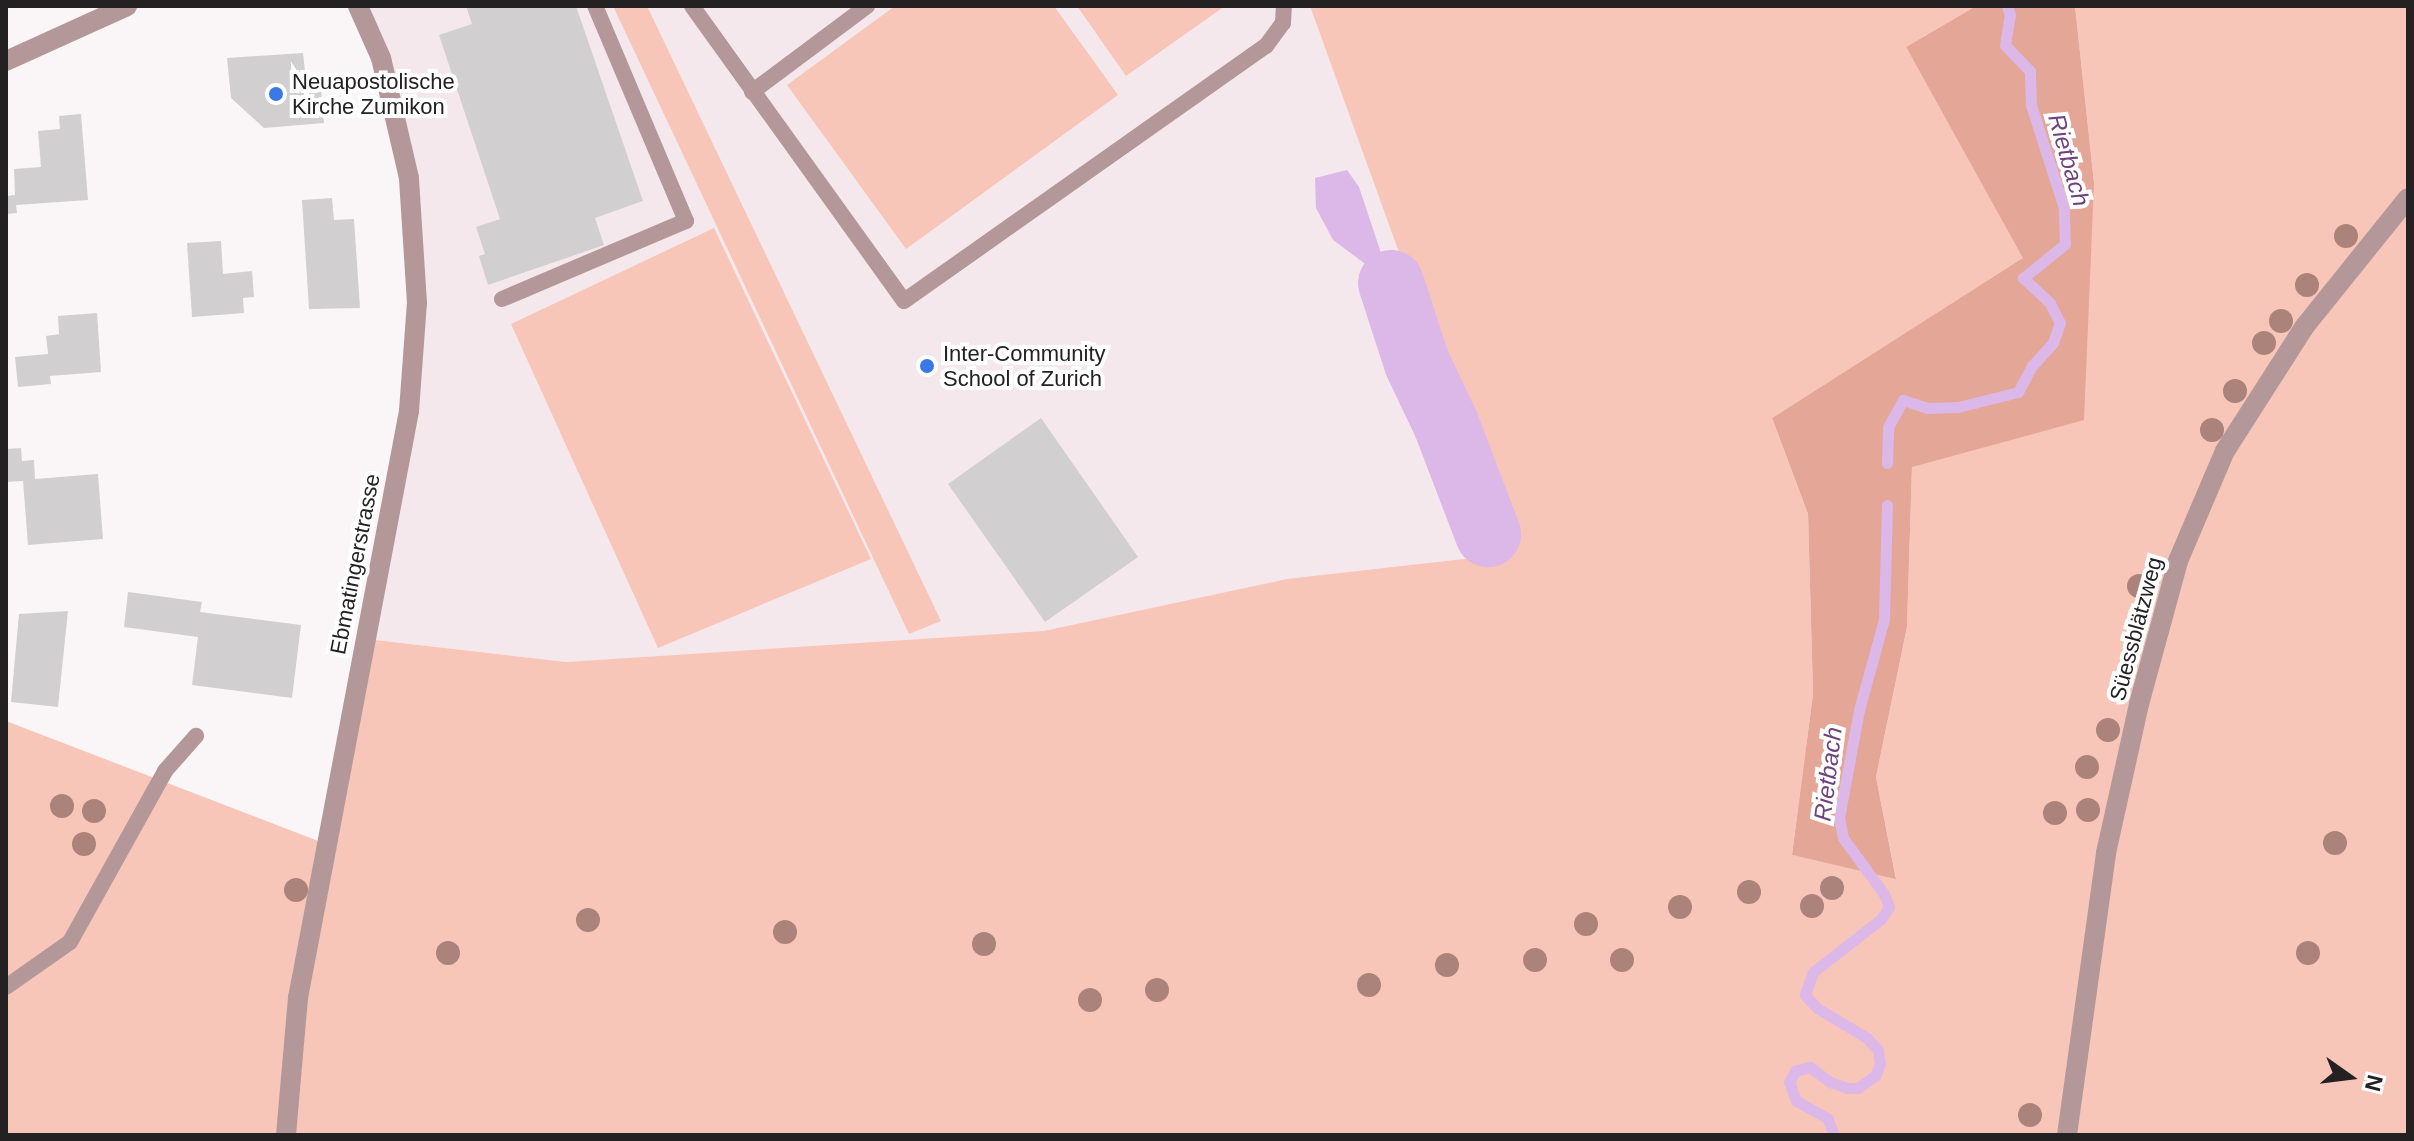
<!DOCTYPE html>
<meta charset="utf-8">
<style>
body{margin:0}
#map{position:relative;width:2414px;height:1141px;overflow:hidden;background:#faf6f7;font-family:Helvetica,sans-serif}
div>[style]{position:absolute}
.built>*{inset:0;background:#f5e8ec}
.green>*{inset:0;background:#f8c5b9}
.forest>*{inset:0;background:#e3a697}
.water>*{inset:0;background:#dcb8e8}
.stream>*{height:11px;margin:-5.5px;padding:0 5.5px;transform-origin:5.5px;border-radius:5.5px;background:#dcb8e8}
.river>*{height:66px;margin:-33px;padding:0 33px;transform-origin:33px;border-radius:33px;background:#dcb8e8}
.building>*{inset:0;background:#d2cfd1}
.lane>*{height:16px;margin:-8px;padding:0 8px;transform-origin:8px;border-radius:8px;background:#b49899}
.street>*{height:20px;margin:-10px;padding:0 10px;transform-origin:10px;border-radius:10px;background:#b49899}
.trees>*{width:24px;height:24px;margin:-12px;border-radius:50%;background:#ac837a}
.dots>*{width:22px;height:22px;translate:-50% -50%;box-sizing:border-box;border:4px solid #fff;border-radius:50%}
span{translate:-50% -50%;white-space:nowrap;text-align:center;line-height:1.15;-webkit-text-stroke:8px #fff;paint-order:stroke}
.poi-label{font-size:22px;color:#232122}
.left{translate:0 -50%;text-align:left}
.street-label{font-size:22px;color:#232122}
.water-label{font-size:24px;color:#70427d;font-style:italic}
.frame{position:absolute;inset:0;border:8px solid #232122;pointer-events:none}
.north{position:absolute;left:2310px;top:1037px;width:80px;height:80px;-webkit-text-stroke:6px #fff;paint-order:stroke;rotate:104deg;font-size:22px;font-weight:700;line-height:32px;text-align:center;color:#232122}
.north::after{content:'';display:block;margin:auto;width:28px;height:36px;background:#232122;clip-path:polygon(50% 0,100% 100%,50% 72%,0 100%)}
</style>
<div id="map">
<div class="built">
<i style="clip-path:polygon(358px 6px,1317px 6px,1509px 554px,1044px 633px,566px 662px,366px 639px,409px 411px,409px 178px)"></i>
</div>
<div class="green">
<i style="clip-path:polygon(613px 6px,647px 6px,941px 621px,909px 634px)"></i>
<i style="clip-path:polygon(895px 6px,1054px 6px,1118px 95px,906px 249px,787px 85px)"></i>
<i style="clip-path:polygon(1077px 6px,1225px 6px,1126px 76px)"></i>
<i style="clip-path:polygon(1310px 6px,1976px 6px,1906px 47px,2024px 258px,1772px 418px,1808px 514px,1813px 694px,1792px 855px,1896px 878px,1876px 777px,1907px 627px,1912px 467px,2094px 183px,2075px 6px,2408px 6px,2408px 1135px,6px 1135px,6px 721px,326px 844px,366px 639px,566px 662px,1044px 631px,1287px 579px,1508px 554px)"></i>
<i style="clip-path:polygon(714px 228px,871px 559px,658px 648px,511px 324px)"></i>
</div>
<div class="forest">
<i style="clip-path:polygon(1976px 6px,2075px 6px,2094px 183px,2084px 420px,1912px 467px,1907px 627px,1876px 777px,1896px 879px,1792px 855px,1813px 694px,1808px 514px,1772px 418px,2023px 258px,1906px 47px)"></i>
</div>
<div class="water">
<i style="clip-path:polygon(1347px 170px,1359px 187px,1391px 283px,1333px 240px,1316px 208px,1315px 178px)"></i>
</div>
<div class="stream">
<i style="left:1887px;top:463px;width:36px;rotate:-88deg"></i>
<i style="left:1888px;top:427px;width:31px;rotate:-61deg"></i>
<i style="left:1903px;top:400px;width:25px;rotate:18deg"></i>
<i style="left:1927px;top:408px;width:31px;rotate:-2deg"></i>
<i style="left:1958px;top:407px;width:62px;rotate:-14deg"></i>
<i style="left:2018px;top:392px;width:30px;rotate:-62deg"></i>
<i style="left:2032px;top:366px;width:31px;rotate:-48deg"></i>
<i style="left:2053px;top:343px;width:21px;rotate:-71deg"></i>
<i style="left:2060px;top:323px;width:22px;rotate:-117deg"></i>
<i style="left:2050px;top:303px;width:37px;rotate:-137deg"></i>
<i style="left:2023px;top:278px;width:54px;rotate:-39deg"></i>
<i style="left:2065px;top:244px;width:36px;rotate:-92deg"></i>
<i style="left:2064px;top:208px;width:108px;rotate:-107.8deg"></i>
<i style="left:2031px;top:105px;width:34px;rotate:-92deg"></i>
<i style="left:2030px;top:71px;width:36px;rotate:-134deg"></i>
<i style="left:2005px;top:45px;width:30px;rotate:-81deg"></i>
<i style="left:2010px;top:15px;width:9px;rotate:-108deg"></i>
<i style="left:1834px;top:1135px;width:18px;rotate:-112deg"></i>
<i style="left:1827px;top:1118px;width:35px;rotate:-151deg"></i>
<i style="left:1796px;top:1101px;width:20px;rotate:-110deg"></i>
<i style="left:1789px;top:1082px;width:13px;rotate:-61deg"></i>
<i style="left:1795px;top:1071px;width:16px;rotate:-15deg"></i>
<i style="left:1810px;top:1067px;width:25px;rotate:37deg"></i>
<i style="left:1830px;top:1082px;width:18px;rotate:19deg"></i>
<i style="left:1847px;top:1088px;width:11px"></i>
<i style="left:1858px;top:1088px;width:22px;rotate:-36deg"></i>
<i style="left:1876px;top:1075px;width:13px;rotate:-72deg"></i>
<i style="left:1880px;top:1063px;width:13px;rotate:-99deg"></i>
<i style="left:1878px;top:1050px;width:16px;rotate:-133deg"></i>
<i style="left:1867px;top:1038px;width:58px;rotate:-149deg"></i>
<i style="left:1817px;top:1008px;width:18px;rotate:-133deg"></i>
<i style="left:1805px;top:995px;width:24px;rotate:-71deg"></i>
<i style="left:1813px;top:972px;width:86px;rotate:-37.9deg"></i>
<i style="left:1881px;top:919px;width:14px;rotate:-56deg"></i>
<i style="left:1889px;top:907px;width:14px;rotate:-111deg"></i>
<i style="left:1884px;top:894px;width:69px;rotate:-126.2deg"></i>
<i style="left:1843px;top:838px;width:20px;rotate:-101deg"></i>
<i style="left:1839px;top:818px;width:110px;rotate:-79.5deg"></i>
<i style="left:1859px;top:710px;width:94px;rotate:-74.6deg"></i>
<i style="left:1884px;top:619px;width:114px;rotate:-88.5deg"></i>
</div>
<div class="river">
<i style="left:1391px;top:283px;width:84px;rotate:72deg"></i>
<i style="left:1417px;top:363px;width:68px;rotate:64.6deg"></i>
<i style="left:1446px;top:424px;width:118px;rotate:69.1deg"></i>
</div>
<div class="building">
<i style="clip-path:polygon(466px 6px,576px 6px,643px 201px,595px 218px,604px 245px,488px 285px,479px 256px,485px 254px,476px 227px,500px 219px,439px 35px,472px 24px)"></i>
<i style="clip-path:polygon(303px 53px,307px 89px,321px 89px,324px 123px,264px 128px,231px 98px,227px 58px)"></i>
<i style="clip-path:polygon(81px 114px,88px 200px,16px 205px,17px 213px,6px 214px,6px 196px,15px 195px,14px 169px,41px 167px,38px 131px,60px 129px,59px 116px)"></i>
<i style="clip-path:polygon(332px 198px,334px 220px,354px 219px,360px 308px,309px 309px,302px 200px)"></i>
<i style="clip-path:polygon(221px 241px,223px 274px,252px 271px,254px 297px,243px 298px,244px 313px,192px 317px,187px 243px)"></i>
<i style="clip-path:polygon(97px 313px,101px 372px,50px 376px,51px 384px,18px 387px,15px 357px,48px 354px,46px 336px,59px 334px,58px 316px)"></i>
<i style="clip-path:polygon(1041px 418px,1138px 557px,1045px 622px,948px 484px)"></i>
<i style="clip-path:polygon(21px 448px,22px 461px,34px 460px,35px 479px,98px 474px,103px 539px,28px 545px,23px 481px,6px 482px,6px 449px)"></i>
<i style="clip-path:polygon(128px 592px,202px 602px,200px 612px,301px 625px,292px 698px,192px 685px,198px 637px,124px 627px)"></i>
<i style="clip-path:polygon(68px 611px,58px 707px,11px 702px,19px 614px)"></i>
</div>
<div class="lane">
<i style="left:692px;top:6px;width:363px;rotate:54.3deg"></i>
<i style="left:904px;top:301px;width:443px;rotate:-35.2deg"></i>
<i style="left:1266px;top:46px;width:29px;rotate:-54deg"></i>
<i style="left:1283px;top:23px;width:17px;rotate:-87deg"></i>
<i style="left:752px;top:92px;width:144px;rotate:-36.8deg"></i>
<i style="left:502px;top:299px;width:200px;rotate:-23deg"></i>
<i style="left:686px;top:221px;width:233px;rotate:-112.9deg"></i>
<i style="left:6px;top:987px;width:78px;rotate:-35.1deg"></i>
<i style="left:70px;top:942px;width:196px;rotate:-60.9deg"></i>
<i style="left:165px;top:771px;width:47px;rotate:-48.5deg"></i>
</div>
<div class="street">
<i style="left:6px;top:61px;width:133px;rotate:-24.4deg"></i>
<i style="left:286px;top:1135px;width:138px;rotate:-85deg"></i>
<i style="left:298px;top:998px;width:597px;rotate:-79.29deg"></i>
<i style="left:409px;top:411px;width:108px;rotate:-85.8deg"></i>
<i style="left:417px;top:303px;width:125px;rotate:-93.7deg"></i>
<i style="left:409px;top:178px;width:123px;rotate:-103.1deg"></i>
<i style="left:381px;top:58px;width:57px;rotate:-113.9deg"></i>
<i style="left:2067px;top:1135px;width:285px;rotate:-82.1deg"></i>
<i style="left:2106px;top:853px;width:153px;rotate:-77.5deg"></i>
<i style="left:2139px;top:704px;width:148px;rotate:-74.7deg"></i>
<i style="left:2178px;top:561px;width:120px;rotate:-66.9deg"></i>
<i style="left:2225px;top:451px;width:148px;rotate:-57.4deg"></i>
<i style="left:2305px;top:326px;width:164px;rotate:-51.2deg"></i>
</div>
<div class="trees">
<i style="left:2346px;top:236px"></i>
<i style="left:2307px;top:285px"></i>
<i style="left:2281px;top:321px"></i>
<i style="left:2264px;top:343px"></i>
<i style="left:2235px;top:391px"></i>
<i style="left:2212px;top:430px"></i>
<i style="left:2139px;top:586px"></i>
<i style="left:2108px;top:730px"></i>
<i style="left:2087px;top:767px"></i>
<i style="left:62px;top:806px"></i>
<i style="left:2088px;top:810px"></i>
<i style="left:94px;top:811px"></i>
<i style="left:2055px;top:813px"></i>
<i style="left:2335px;top:843px"></i>
<i style="left:84px;top:844px"></i>
<i style="left:1832px;top:888px"></i>
<i style="left:296px;top:890px"></i>
<i style="left:1749px;top:892px"></i>
<i style="left:1812px;top:906px"></i>
<i style="left:1680px;top:907px"></i>
<i style="left:588px;top:920px"></i>
<i style="left:1586px;top:924px"></i>
<i style="left:785px;top:932px"></i>
<i style="left:984px;top:944px"></i>
<i style="left:448px;top:953px"></i>
<i style="left:2308px;top:953px"></i>
<i style="left:1535px;top:960px"></i>
<i style="left:1622px;top:960px"></i>
<i style="left:1447px;top:965px"></i>
<i style="left:1369px;top:985px"></i>
<i style="left:1157px;top:990px"></i>
<i style="left:1090px;top:1000px"></i>
<i style="left:2030px;top:1115px"></i>
</div>
<div class="dots">
<i style="left:276px;top:94px;background:#3978e6"></i>
<i style="left:927px;top:366px;background:#3978e6"></i>
</div>
<div class="poi-label">
<span class="left" style="left:292px;top:94px">Neuapostolische<br>Kirche Zumikon</span>
<span class="left" style="left:943px;top:366px">Inter-Community<br>School of Zurich</span>
</div>
<div class="street-label">
<span style="left:355px;top:564px;rotate:-79deg">Ebmatingerstrasse</span>
<span style="left:2136px;top:629px;rotate:-75deg">Süessblätzweg</span>
</div>
<div class="water-label">
<span style="left:2069px;top:160px;rotate:74deg">Rietbach</span>
<span style="left:1828px;top:774px;rotate:-83deg">Rietbach</span>
</div>
<div class="frame"></div>
<div class="north">N</div>
</div>
